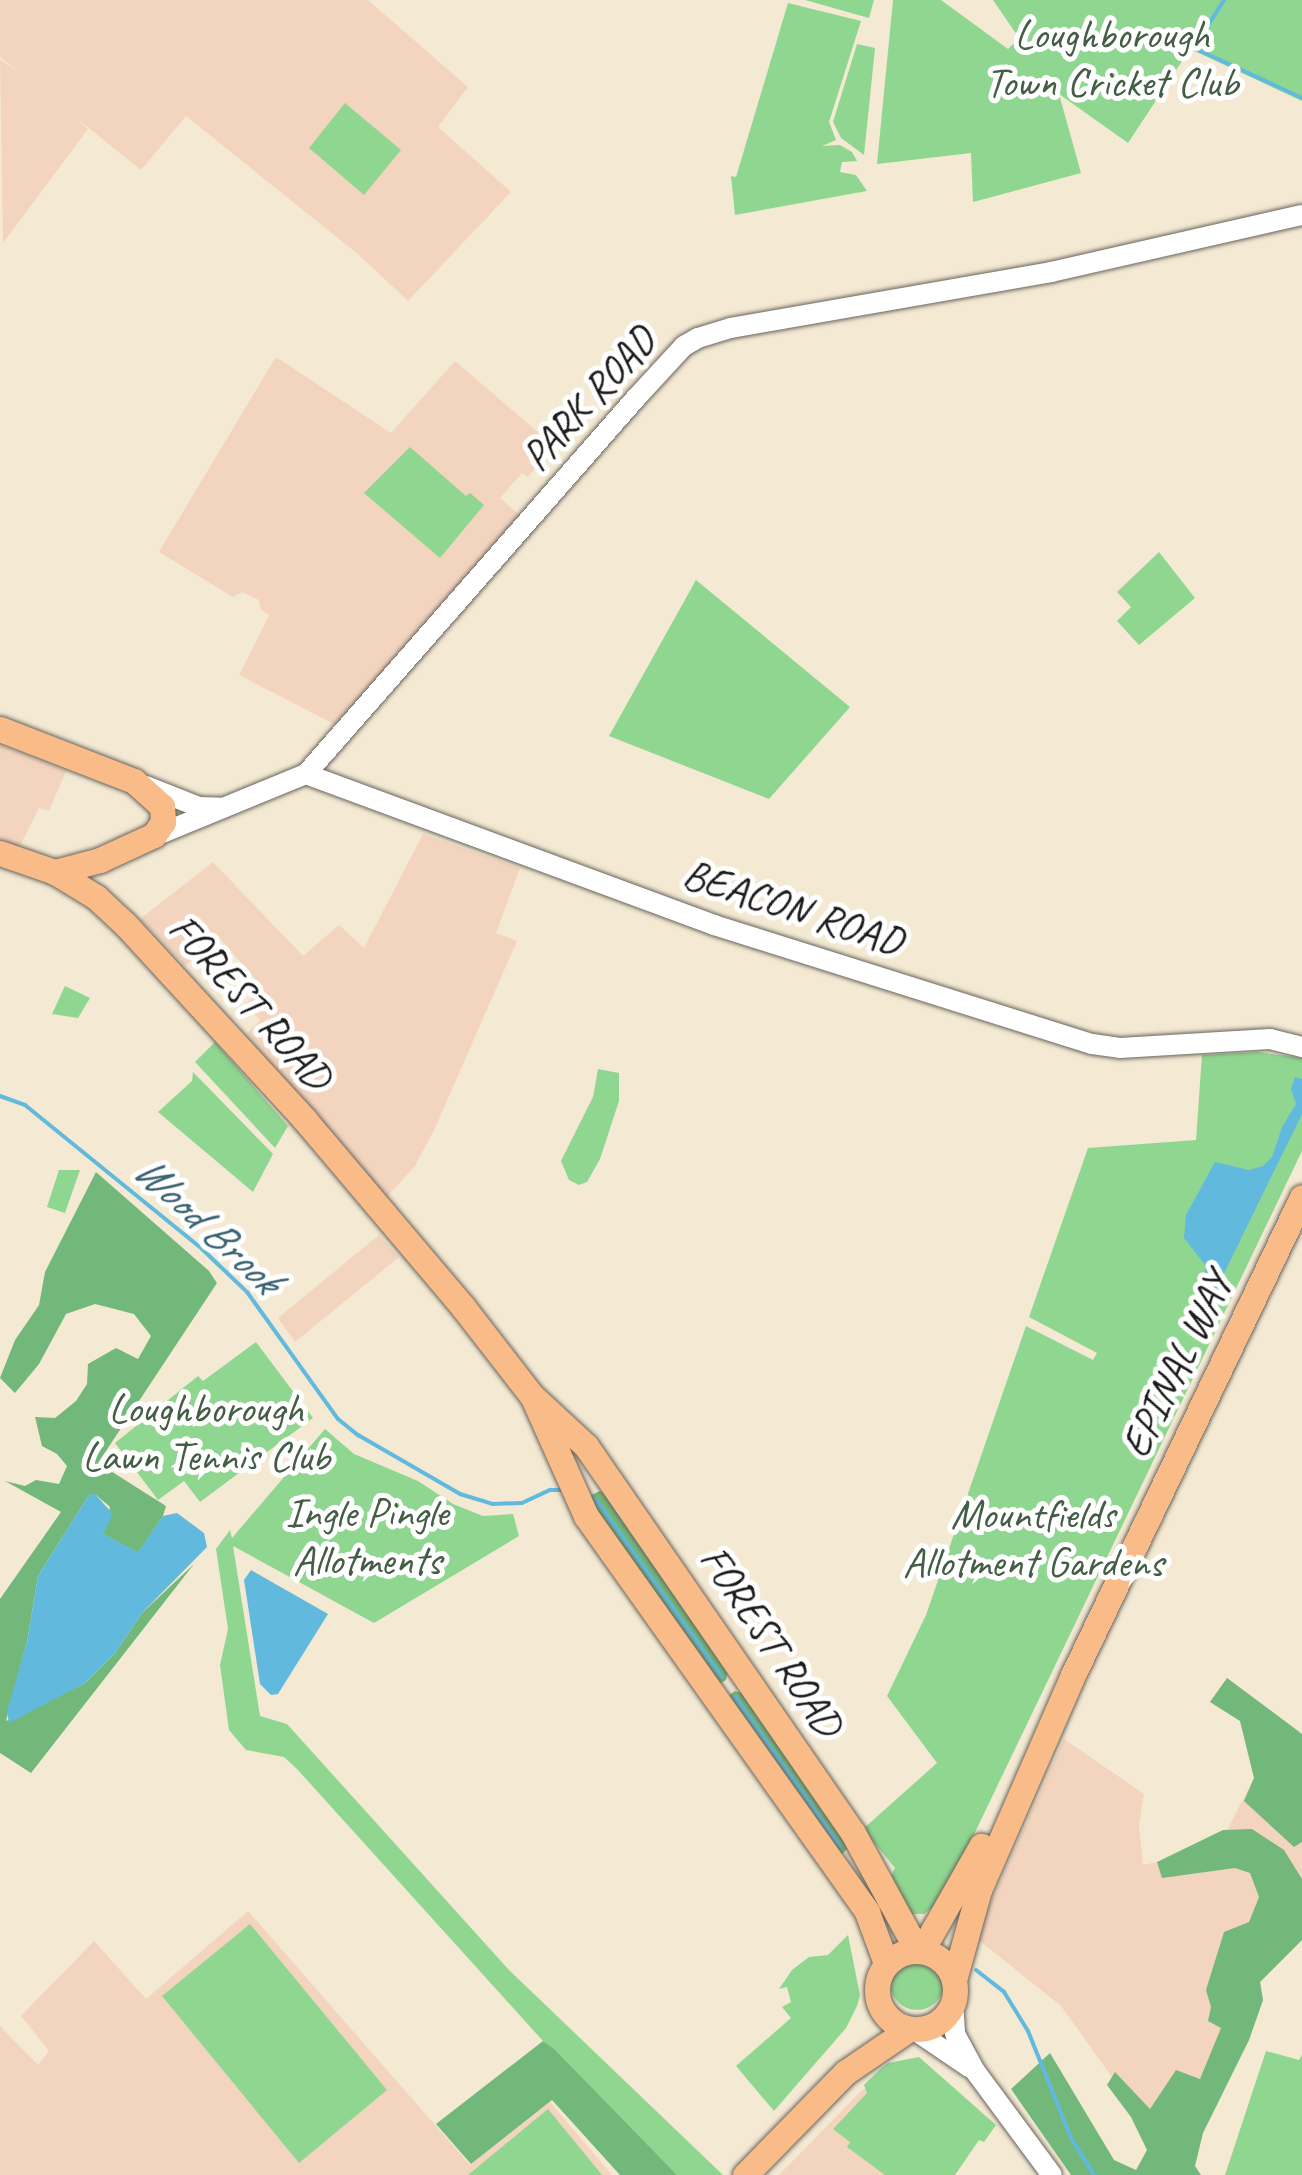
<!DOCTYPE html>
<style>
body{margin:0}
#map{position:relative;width:1302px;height:2175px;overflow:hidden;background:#f4e9d3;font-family:Caveat,sans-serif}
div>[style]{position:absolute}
.built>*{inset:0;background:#f3d4bf}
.green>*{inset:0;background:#8fd791}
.round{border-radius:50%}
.forest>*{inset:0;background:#73b87b}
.water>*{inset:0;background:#61bade}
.stream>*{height:4px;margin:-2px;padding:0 2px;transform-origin:2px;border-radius:2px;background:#61bade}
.roads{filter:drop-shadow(0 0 2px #68645c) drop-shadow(0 0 2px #68645c)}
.minor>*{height:20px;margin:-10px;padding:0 10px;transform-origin:10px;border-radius:10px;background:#fff}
.major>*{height:25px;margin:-12.5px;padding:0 12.5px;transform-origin:12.5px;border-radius:12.5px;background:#f9bc89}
.major>.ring{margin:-12.5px;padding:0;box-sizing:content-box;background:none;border:25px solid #f9bc89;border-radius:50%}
span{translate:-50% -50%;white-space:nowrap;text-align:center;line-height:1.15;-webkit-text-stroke:10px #fff;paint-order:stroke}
.park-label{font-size:42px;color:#445d45}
.street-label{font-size:42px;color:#1c1c1c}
.water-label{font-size:45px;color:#3b6373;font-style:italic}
</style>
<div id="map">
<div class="built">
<i style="clip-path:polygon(0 0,368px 0,468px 87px,438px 127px,511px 192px,408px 301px,359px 255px,186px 116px,141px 170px,70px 113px,88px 129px,3px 243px,0 59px,25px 78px,0 57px)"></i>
<i style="clip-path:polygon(276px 357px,391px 433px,455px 361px,554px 446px,528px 477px,522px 473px,500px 498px,522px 517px,342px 728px,239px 675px,269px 615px,261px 610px,259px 600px,242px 592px,233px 597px,159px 552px)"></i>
<i style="clip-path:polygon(0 745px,66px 771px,49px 811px,39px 808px,19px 848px,0 842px)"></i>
<i style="clip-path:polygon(423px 834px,520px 868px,496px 933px,517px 941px,435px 1128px,415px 1166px,385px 1199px,246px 1034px,260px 1020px,246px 1004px,254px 995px,249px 988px,256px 980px,216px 934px,185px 966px,140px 919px,213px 862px,303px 956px,339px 925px,364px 948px)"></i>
<i style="clip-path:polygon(379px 1235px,399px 1257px,295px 1342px,278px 1318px)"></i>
<i style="clip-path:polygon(1227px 1678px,1302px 1734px,1302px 1940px,1260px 1982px,1263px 2000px,1249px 2040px,1218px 2100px,1147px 2126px,1061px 2006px,975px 1937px,1064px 1739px,1144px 1794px,1139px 1825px,1143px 1865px,1157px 1862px,1207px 1869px,1254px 1778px,1240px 1721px,1210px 1702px)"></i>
<i style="clip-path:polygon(248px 1911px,470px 2165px,550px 2102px,612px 2175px,0 2175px,0 2026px,38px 2065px,49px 2051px,21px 2016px,94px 1941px,146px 1999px)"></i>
<i style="clip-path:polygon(874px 2081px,955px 2175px,779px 2175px,860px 2092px)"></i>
</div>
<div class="green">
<i style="clip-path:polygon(805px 0,874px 0,869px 18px)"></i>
<i style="clip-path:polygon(893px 0,941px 0,1008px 49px,1019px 38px,993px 0,1302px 0,1302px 101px,1190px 49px,1128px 143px,1059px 94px,1081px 173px,973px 202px,971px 153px,877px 164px)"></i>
<i style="clip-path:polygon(788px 3px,861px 21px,829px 122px,836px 140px,822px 146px,840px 145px,852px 152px,857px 161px,842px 162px,840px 172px,856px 175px,867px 191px,735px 215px,731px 176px,736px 177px)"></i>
<i style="clip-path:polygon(857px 44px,875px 48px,864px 155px,841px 138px,833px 122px)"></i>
<i style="clip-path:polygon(345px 103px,401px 150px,364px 195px,309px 148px)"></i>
<i style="clip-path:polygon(410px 447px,466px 496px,470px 493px,484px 505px,440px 558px,364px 493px)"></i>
<i style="clip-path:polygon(1159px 552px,1195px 598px,1139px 645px,1117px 621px,1131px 607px,1117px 592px)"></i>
<i style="clip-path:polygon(696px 580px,850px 707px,769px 799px,609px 736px)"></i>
<i style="clip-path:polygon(65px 986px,90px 998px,78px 1018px,52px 1014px)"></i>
<i style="clip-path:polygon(215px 1042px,288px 1126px,275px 1148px,195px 1062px)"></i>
<i style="clip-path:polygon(1258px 1052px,1302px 1058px,1302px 1151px,943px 1899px,924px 1914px,908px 1914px,887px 1883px,895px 1868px,863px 1829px,937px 1763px,887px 1696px,926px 1615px,1026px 1326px,1093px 1360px,1097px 1353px,1029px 1317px,1088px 1148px,1196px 1140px,1202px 1055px)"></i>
<i style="clip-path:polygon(598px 1069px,619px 1073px,619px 1101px,600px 1159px,587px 1182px,579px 1185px,569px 1180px,561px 1161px,593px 1097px)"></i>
<i style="clip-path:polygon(193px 1072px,273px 1154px,253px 1192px,158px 1112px,192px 1081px)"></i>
<i style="clip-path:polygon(59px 1170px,80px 1170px,65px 1213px,47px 1207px)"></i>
<i style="clip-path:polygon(256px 1342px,313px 1418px,200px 1502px,184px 1481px,158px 1500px,115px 1443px,198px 1376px,203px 1381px)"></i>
<i style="clip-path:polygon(325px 1429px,354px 1454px,418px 1481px,453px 1504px,483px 1516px,513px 1514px,519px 1536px,374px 1623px,233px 1546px,260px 1716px,287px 1724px,509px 1970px,723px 2175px,677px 2175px,543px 2041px,297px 1769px,284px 1757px,246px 1750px,229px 1730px,220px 1665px,228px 1629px,216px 1549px,230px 1530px,232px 1538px)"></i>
<i style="clip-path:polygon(250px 1924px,387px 2090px,299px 2163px,162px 1996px)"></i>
<i style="clip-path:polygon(848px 1935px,860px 1995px,857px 2006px,846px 2028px,774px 2111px,736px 2066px,791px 2018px,782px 2007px,791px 2002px,787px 1987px,779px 1989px,792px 1970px,809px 1957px,828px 1955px)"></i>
<i class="round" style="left:890px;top:1956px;width:54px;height:54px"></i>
<i style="clip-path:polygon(1266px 2051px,1299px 2060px,1302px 2055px,1302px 2175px,1225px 2175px)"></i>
<i style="clip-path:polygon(919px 2057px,996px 2125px,984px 2142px,979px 2140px,955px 2175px,885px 2175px,847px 2147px,850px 2142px,833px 2129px,867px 2093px,864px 2085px,880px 2069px,888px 2063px)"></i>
<i style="clip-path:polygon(548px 2109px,602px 2175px,468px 2175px)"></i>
</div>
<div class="forest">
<i style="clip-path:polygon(96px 1172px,209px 1271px,217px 1283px,98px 1463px,166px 1506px,163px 1516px,138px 1553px,103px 1534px,110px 1507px,96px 1495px,89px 1495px,38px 1576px,27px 1642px,6px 1721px,85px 1683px,115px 1653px,142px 1613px,194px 1564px,31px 1773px,0 1753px,0 1599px,61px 1512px,5px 1481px,25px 1486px,36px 1480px,59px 1484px,67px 1466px,57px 1454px,42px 1446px,35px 1417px,55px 1418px,76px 1401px,87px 1384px,88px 1364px,116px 1348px,138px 1359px,151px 1336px,134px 1314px,95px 1304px,66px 1314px,39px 1364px,15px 1393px,0 1378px,15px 1340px,39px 1305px,45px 1272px)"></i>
<i style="clip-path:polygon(600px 1491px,608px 1495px,729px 1667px,726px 1680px,718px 1685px,587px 1497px)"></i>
<i style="clip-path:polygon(1227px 1678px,1302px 1734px,1302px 1842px,1294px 1847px,1244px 1801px,1254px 1778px,1240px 1721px,1210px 1702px)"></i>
<i style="clip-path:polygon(735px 1691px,744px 1694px,847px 1841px,847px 1849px,838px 1858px,725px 1698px)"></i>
<i style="clip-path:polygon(1252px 1829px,1284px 1850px,1302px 1879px,1302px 1940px,1260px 1982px,1263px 2000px,1249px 2040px,1203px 2133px,1195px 2166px,1201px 2175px,1071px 2175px,1011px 2089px,1050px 2053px,1114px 2160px,1136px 2170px,1147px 2150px,1131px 2117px,1107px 2085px,1115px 2072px,1150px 2109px,1176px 2070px,1200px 2079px,1221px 2028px,1208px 2021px,1211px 2007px,1206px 1990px,1224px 1932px,1249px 1922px,1259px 1897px,1250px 1873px,1235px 1868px,1162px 1878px,1157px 1862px,1223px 1830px)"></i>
<i style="clip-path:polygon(543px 2041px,554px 2049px,677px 2175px,620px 2175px,552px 2100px,471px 2164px,436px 2124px)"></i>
</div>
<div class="water">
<i style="clip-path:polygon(1295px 1077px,1302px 1079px,1302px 1114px,1211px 1300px,1198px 1299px,1206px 1266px,1184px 1238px,1186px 1215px,1215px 1162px,1249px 1170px,1263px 1166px,1272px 1157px,1282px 1127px,1296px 1104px,1291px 1089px)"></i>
<i style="clip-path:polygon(95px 1494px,113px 1514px,103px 1534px,138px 1552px,163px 1516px,177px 1513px,204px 1533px,207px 1547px,142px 1613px,115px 1653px,85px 1683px,9px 1723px,7px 1712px,27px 1642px,38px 1576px,89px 1495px)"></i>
<i style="clip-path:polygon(251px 1570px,328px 1614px,278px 1694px,271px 1695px,260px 1684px,244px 1580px)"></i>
</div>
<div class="stream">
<i style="left:1224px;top:0;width:57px;rotate:122deg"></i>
<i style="left:1194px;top:48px;width:119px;rotate:24.8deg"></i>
<i style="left:0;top:1096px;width:27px;rotate:20deg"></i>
<i style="left:25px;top:1105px;width:228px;rotate:39.1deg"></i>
<i style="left:202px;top:1249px;width:62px;rotate:43.7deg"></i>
<i style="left:247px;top:1292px;width:156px;rotate:54.4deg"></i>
<i style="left:338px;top:1419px;width:26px;rotate:39deg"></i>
<i style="left:358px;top:1435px;width:118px;rotate:30deg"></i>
<i style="left:460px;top:1494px;width:34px;rotate:17deg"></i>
<i style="left:492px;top:1504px;width:30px;rotate:-2deg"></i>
<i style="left:522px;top:1503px;width:31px;rotate:-25deg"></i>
<i style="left:550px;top:1490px;width:14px"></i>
<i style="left:596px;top:1500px;width:216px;rotate:54.6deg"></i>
<i style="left:735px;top:1697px;width:181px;rotate:54.9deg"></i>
<i style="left:976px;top:1970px;width:36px;rotate:38deg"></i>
<i style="left:1004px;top:1992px;width:46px;rotate:58.4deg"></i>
<i style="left:1028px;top:2031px;width:115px;rotate:68.1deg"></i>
<i style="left:1071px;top:2138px;width:44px;rotate:58.1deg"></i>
</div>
<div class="roads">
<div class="minor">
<i style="left:306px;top:774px;width:435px;rotate:20.3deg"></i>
<i style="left:714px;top:925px;width:396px;rotate:17.5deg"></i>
<i style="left:1092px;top:1044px;width:28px;rotate:8deg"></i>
<i style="left:1120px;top:1048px;width:150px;rotate:-3.4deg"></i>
<i style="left:1270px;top:1039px;width:33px;rotate:14deg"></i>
<i style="left:146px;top:786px;width:57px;rotate:21.6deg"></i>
<i style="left:199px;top:807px;width:24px;rotate:2deg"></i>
<i style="left:150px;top:838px;width:169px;rotate:-22.3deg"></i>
<i style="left:306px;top:774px;width:500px;rotate:-48.73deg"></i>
<i style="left:636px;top:398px;width:71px;rotate:-47.3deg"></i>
<i style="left:684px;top:346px;width:16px;rotate:-30deg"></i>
<i style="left:698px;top:338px;width:34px;rotate:-17deg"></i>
<i style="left:731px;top:328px;width:325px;rotate:-9.9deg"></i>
<i style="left:1051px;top:272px;width:257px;rotate:-12.8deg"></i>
<i style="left:953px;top:2003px;width:31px;rotate:86deg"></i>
<i style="left:955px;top:2034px;width:42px;rotate:61.6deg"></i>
<i style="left:975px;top:2071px;width:129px;rotate:53.5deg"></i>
<i style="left:913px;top:2029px;width:68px;rotate:34.2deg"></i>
</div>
<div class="major">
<i style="left:0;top:729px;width:144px;rotate:21.2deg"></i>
<i style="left:134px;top:781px;width:38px;rotate:42deg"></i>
<i style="left:162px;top:806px;width:16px;rotate:86deg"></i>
<i style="left:163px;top:822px;width:16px;rotate:125deg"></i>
<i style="left:154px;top:835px;width:60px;rotate:155.2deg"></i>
<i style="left:100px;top:860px;width:47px;rotate:165.1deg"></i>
<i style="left:0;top:853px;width:58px;rotate:19.1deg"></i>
<i style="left:55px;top:872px;width:48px;rotate:31.4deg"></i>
<i style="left:96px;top:897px;width:40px;rotate:43deg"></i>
<i style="left:125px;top:924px;width:266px;rotate:47.4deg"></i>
<i style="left:305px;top:1120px;width:245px;rotate:49.8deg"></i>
<i style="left:463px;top:1307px;width:113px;rotate:52.2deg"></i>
<i style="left:532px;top:1396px;width:74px;rotate:42.8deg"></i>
<i style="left:586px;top:1446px;width:470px;rotate:55.4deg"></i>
<i style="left:853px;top:1833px;width:133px;rotate:61.3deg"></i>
<i style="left:535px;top:1402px;width:125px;rotate:65.9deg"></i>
<i style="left:586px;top:1516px;width:486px;rotate:54.6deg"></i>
<i style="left:867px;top:1912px;width:54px;rotate:69.6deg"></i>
<i style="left:922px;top:1950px;width:120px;rotate:-60.4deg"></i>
<i class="ring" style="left:877px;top:1951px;width:53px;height:53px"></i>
<i style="left:954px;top:1980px;width:93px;rotate:-74.5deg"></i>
<i style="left:979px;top:1890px;width:232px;rotate:-66.4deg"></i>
<i style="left:1072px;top:1677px;width:532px;rotate:-64.4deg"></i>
<i style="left:745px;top:2175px;width:144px;rotate:-45.6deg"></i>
<i style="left:846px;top:2072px;width:76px;rotate:-34.3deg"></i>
</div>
</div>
<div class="park-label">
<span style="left:1112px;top:59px">Loughborough<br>Town Cricket Club</span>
<span style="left:206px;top:1433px">Loughborough<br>Lawn Tennis Club</span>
<span style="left:367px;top:1537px">Ingle Pingle<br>Allotments</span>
<span style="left:1033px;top:1539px">Mountfields<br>Allotment Gardens</span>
</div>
<div class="street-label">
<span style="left:589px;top:399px;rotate:-48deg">PARK ROAD</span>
<span style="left:793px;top:908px;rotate:18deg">BEACON ROAD</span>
<span style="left:250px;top:1002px;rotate:48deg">FOREST ROAD</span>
<span style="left:1177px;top:1365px;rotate:-64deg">EPINAL WAY</span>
<span style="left:771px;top:1641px;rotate:56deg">FOREST ROAD</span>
</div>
<div class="water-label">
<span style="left:207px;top:1224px;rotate:43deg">Wood Brook</span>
</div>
</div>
